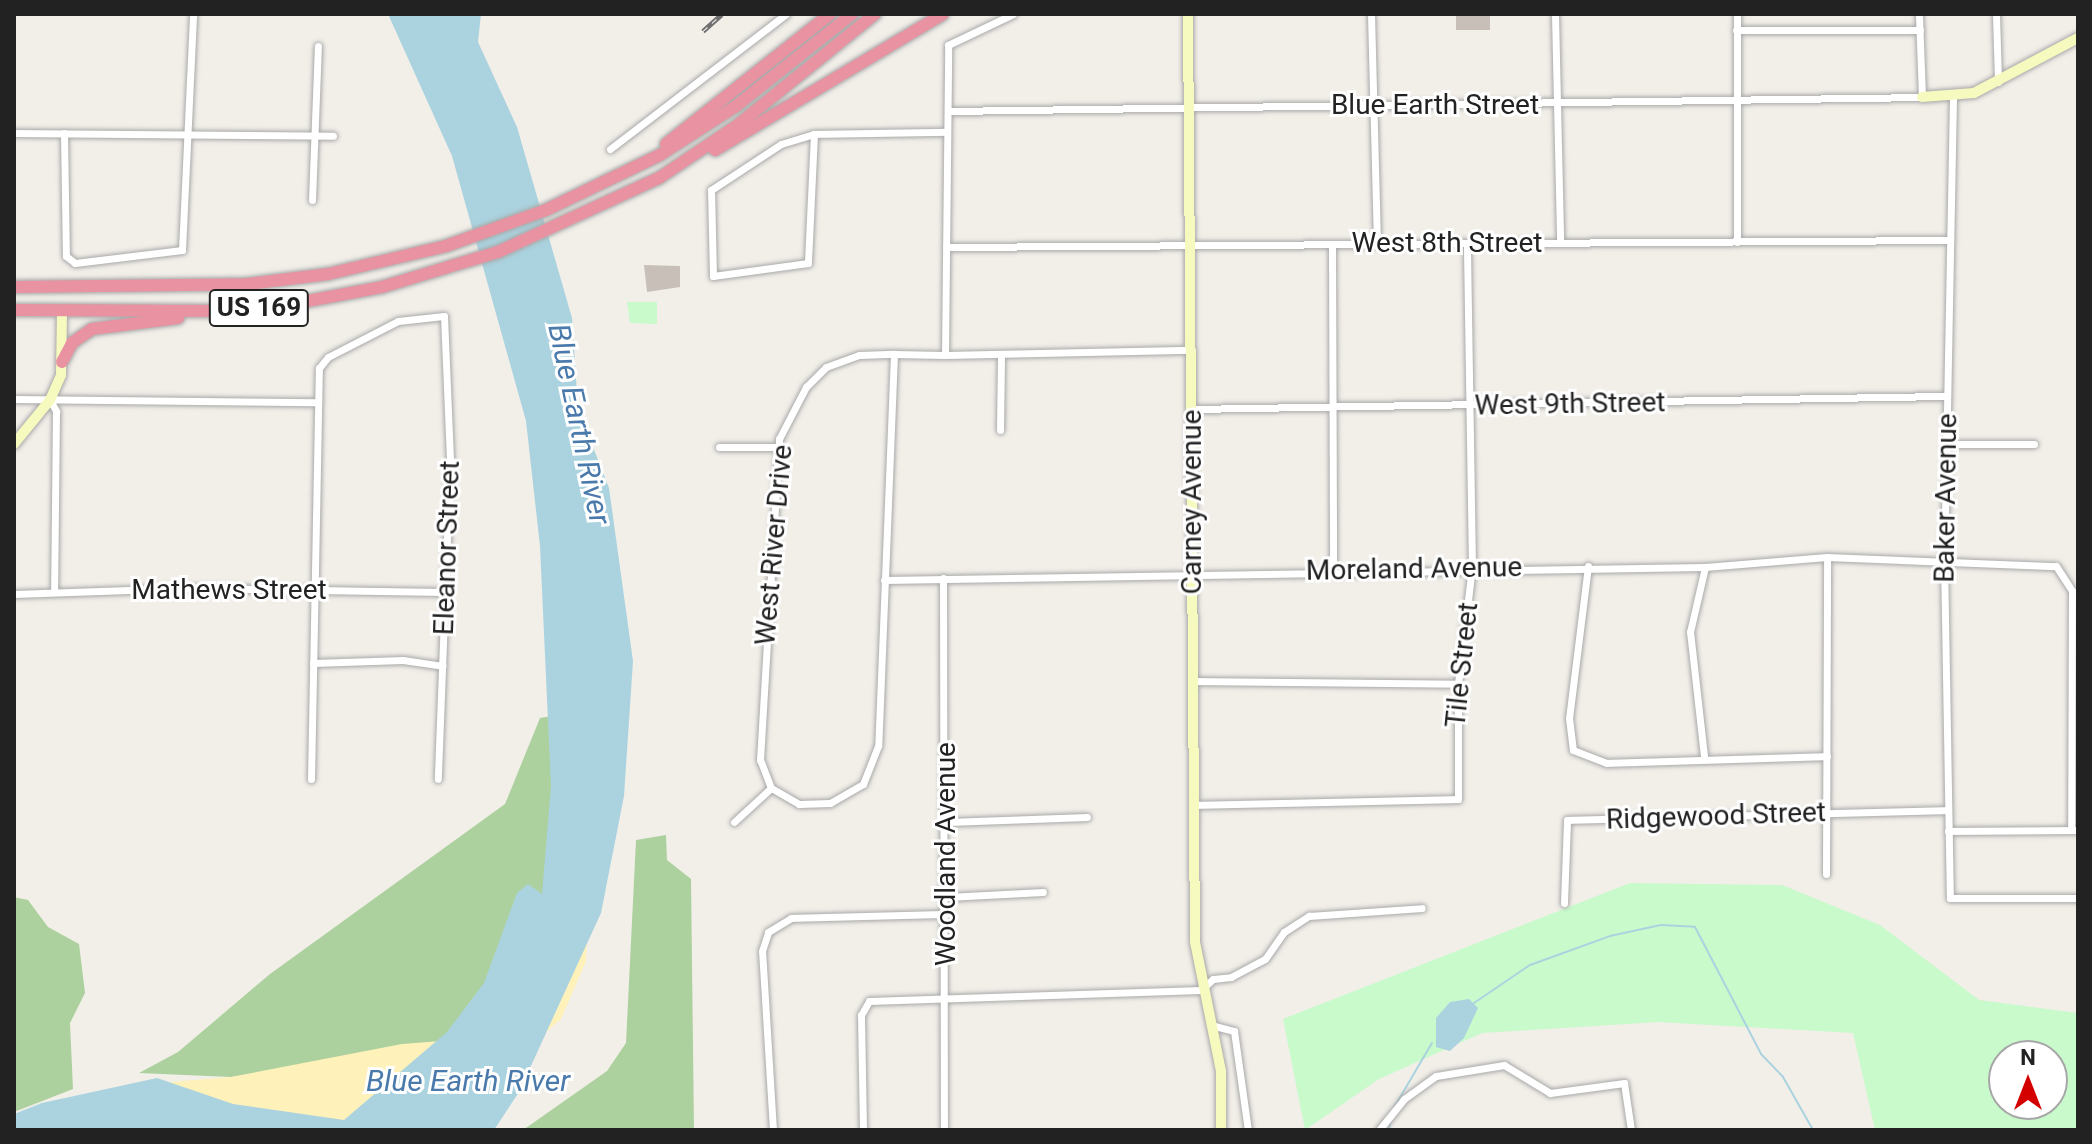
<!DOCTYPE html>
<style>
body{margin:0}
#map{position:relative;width:2092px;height:1144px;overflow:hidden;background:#f2efe9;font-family:Roboto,sans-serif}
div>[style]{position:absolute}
.forest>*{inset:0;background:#add19e}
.sand>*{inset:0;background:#fff1ba}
.park>*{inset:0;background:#c8facc}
.water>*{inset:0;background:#aad3df}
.stream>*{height:2px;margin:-1px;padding:0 1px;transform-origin:1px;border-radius:1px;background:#aad3df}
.building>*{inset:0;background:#c7bfb8}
.roads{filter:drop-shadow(0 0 2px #a9a9a9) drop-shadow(0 0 2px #a9a9a9)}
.street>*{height:7px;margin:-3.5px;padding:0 3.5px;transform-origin:3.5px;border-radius:3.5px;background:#fff}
.secondary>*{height:10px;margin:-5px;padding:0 5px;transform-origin:5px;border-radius:5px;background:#f7fabf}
.highway>*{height:12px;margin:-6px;padding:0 6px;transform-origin:6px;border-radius:6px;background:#e892a2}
.rail>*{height:5px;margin-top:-2.5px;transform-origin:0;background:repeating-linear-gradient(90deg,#fff 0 6px,#707070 0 12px);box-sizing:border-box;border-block:2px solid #707070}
span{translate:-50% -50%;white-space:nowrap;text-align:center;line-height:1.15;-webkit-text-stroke:6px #fff;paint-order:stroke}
.shield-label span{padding:2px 6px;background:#fff;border:2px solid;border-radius:6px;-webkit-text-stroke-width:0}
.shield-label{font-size:26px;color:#222;font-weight:700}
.street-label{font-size:28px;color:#222}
.water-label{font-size:30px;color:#4a7aab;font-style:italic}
.frame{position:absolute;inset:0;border:16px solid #222;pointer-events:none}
.north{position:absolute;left:1988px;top:1040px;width:80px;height:80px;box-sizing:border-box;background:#fff;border:2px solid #a7a7a7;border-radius:50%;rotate:0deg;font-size:22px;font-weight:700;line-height:32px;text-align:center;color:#222}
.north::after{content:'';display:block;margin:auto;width:28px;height:36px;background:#d40000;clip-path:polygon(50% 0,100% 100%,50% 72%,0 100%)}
</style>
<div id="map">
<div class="forest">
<i style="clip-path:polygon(564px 714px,563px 873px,467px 1039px,231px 1077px,139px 1073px,178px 1052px,270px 974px,505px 804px,540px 718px)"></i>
<i style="clip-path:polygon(666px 835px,667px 860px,691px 879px,694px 1130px,523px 1130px,607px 1071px,626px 1043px,636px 840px)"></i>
<i style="clip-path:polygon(14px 897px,28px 900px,48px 927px,79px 944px,85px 993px,70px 1023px,73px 1089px,14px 1112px)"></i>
</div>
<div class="sand">
<i style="clip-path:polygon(588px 919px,586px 961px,561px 1019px,507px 1066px,358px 1130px,208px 1130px,121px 1086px,231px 1077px,402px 1044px,467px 1039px)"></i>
</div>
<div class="park">
<i style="clip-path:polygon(627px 302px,657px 302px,657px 324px,630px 323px)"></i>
<i style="clip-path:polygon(evenodd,1630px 883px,1782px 885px,1880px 925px,1979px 1000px,2078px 1013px,2078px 1130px,1875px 1130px,1853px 1033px,1658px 1022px,1482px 1033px,1379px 1079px,1305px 1130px,1283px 1019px,1630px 883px,2004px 1056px,2052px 1056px,2052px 1104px,2004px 1104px,2004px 1056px)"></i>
</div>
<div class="water">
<i style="clip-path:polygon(388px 14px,481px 14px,478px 42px,517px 127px,572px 318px,578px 409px,609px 488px,633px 661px,624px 796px,601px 913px,519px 1092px,494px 1130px,14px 1130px,14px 1114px,42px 1103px,157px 1078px,233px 1104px,344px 1120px,447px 1032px,484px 983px,517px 893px,528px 884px,542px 894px,551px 786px,540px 546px,526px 421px,452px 156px)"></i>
<i style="clip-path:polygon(1469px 999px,1478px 1008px,1464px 1038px,1450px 1051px,1436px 1047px,1436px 1018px,1450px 1002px)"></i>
</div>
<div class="stream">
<i style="left:1474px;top:1003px;width:68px;rotate:-34.2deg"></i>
<i style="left:1530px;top:965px;width:85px;rotate:-19.9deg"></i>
<i style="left:1610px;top:936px;width:52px;rotate:-12.2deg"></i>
<i style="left:1661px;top:925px;width:34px;rotate:3deg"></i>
<i style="left:1695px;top:927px;width:143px;rotate:62.5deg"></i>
<i style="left:1761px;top:1054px;width:32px;rotate:46deg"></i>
<i style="left:1783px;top:1077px;width:61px;rotate:60.5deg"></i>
<i style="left:1395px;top:1106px;width:73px;rotate:-59.6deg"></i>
<i style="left:1389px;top:1130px;width:11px;rotate:-80deg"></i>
</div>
<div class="building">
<i style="clip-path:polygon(1456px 14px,1490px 14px,1490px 30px,1456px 30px)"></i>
<i style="clip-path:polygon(644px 265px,680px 266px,680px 287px,647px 292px)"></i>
</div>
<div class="roads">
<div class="street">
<i style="left:1371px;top:14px;width:230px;rotate:88.5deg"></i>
<i style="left:1555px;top:14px;width:229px;rotate:88.7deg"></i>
<i style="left:1737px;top:14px;width:228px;rotate:90deg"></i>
<i style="left:1996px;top:14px;width:68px;rotate:88.3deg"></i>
<i style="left:1736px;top:30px;width:184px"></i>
<i style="left:1953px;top:98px;width:462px;rotate:91.1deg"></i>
<i style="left:1944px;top:560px;width:338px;rotate:89deg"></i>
<i style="left:1950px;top:898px;width:128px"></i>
<i style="left:948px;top:111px;width:974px;rotate:-0.82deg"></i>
<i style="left:1922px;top:97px;width:83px;rotate:-92.1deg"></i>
<i style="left:14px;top:133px;width:319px;rotate:0.5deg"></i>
<i style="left:64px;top:133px;width:123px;rotate:89.1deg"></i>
<i style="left:66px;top:256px;width:11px;rotate:38deg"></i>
<i style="left:75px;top:263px;width:108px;rotate:-6.9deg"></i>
<i style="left:182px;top:250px;width:236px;rotate:-87.3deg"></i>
<i style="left:814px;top:134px;width:129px;rotate:92.7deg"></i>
<i style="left:808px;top:263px;width:96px;rotate:172.2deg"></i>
<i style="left:713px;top:276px;width:86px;rotate:-91.3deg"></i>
<i style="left:711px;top:190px;width:84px;rotate:-33.3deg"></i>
<i style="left:781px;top:144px;width:34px;rotate:-17deg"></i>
<i style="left:814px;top:134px;width:133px;rotate:-0.9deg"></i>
<i style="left:610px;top:149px;width:222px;rotate:-37.5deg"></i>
<i style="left:312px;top:200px;width:154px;rotate:-87.8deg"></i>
<i style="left:1332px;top:244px;width:327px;rotate:89.8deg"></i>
<i style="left:946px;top:247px;width:1002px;rotate:-0.4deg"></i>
<i style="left:894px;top:354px;width:392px;rotate:92.3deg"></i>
<i style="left:878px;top:746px;width:41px;rotate:111.5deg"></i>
<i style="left:863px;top:784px;width:38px;rotate:150deg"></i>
<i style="left:830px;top:803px;width:31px;rotate:178deg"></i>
<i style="left:799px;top:804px;width:32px;rotate:-150deg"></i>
<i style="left:771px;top:788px;width:30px;rotate:-111deg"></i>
<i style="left:760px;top:760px;width:322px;rotate:-86.6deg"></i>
<i style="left:779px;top:439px;width:59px;rotate:-62.6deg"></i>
<i style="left:806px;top:387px;width:28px;rotate:-45deg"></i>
<i style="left:826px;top:367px;width:35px;rotate:-20deg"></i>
<i style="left:859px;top:355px;width:35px;rotate:-2deg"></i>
<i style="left:894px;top:354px;width:51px;rotate:1.1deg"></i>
<i style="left:945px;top:355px;width:247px;rotate:-1.2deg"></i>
<i style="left:945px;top:355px;width:310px;rotate:-89.4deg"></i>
<i style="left:948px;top:45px;width:72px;rotate:-25.5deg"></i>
<i style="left:14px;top:399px;width:301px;rotate:0.6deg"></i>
<i style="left:50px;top:400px;width:13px;rotate:61deg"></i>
<i style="left:56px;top:411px;width:180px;rotate:90.6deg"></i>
<i style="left:1192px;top:409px;width:755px;rotate:-0.99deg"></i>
<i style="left:1000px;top:430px;width:76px;rotate:-89.2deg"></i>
<i style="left:1946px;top:444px;width:88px"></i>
<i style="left:719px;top:447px;width:59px"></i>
<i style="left:1588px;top:566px;width:153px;rotate:97.1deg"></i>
<i style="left:1569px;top:718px;width:32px;rotate:83deg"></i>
<i style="left:1573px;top:750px;width:36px;rotate:21deg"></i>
<i style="left:1607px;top:763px;width:220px;rotate:-1.8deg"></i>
<i style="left:943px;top:578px;width:552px;rotate:89.9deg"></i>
<i style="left:884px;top:580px;width:821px;rotate:-0.91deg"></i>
<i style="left:1705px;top:567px;width:122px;rotate:-4.7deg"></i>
<i style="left:1827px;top:557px;width:229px;rotate:2.3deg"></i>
<i style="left:2056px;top:566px;width:30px;rotate:57deg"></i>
<i style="left:2072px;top:591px;width:239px;rotate:90.2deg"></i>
<i style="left:14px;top:594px;width:172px;rotate:-2deg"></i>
<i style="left:186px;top:588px;width:258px;rotate:0.9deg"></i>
<i style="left:313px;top:663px;width:90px;rotate:-1.9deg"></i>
<i style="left:403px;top:660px;width:40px;rotate:8.5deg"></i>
<i style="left:1193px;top:681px;width:265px;rotate:0.6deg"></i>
<i style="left:1704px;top:756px;width:125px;rotate:-96.4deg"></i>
<i style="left:1690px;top:632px;width:67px;rotate:-77deg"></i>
<i style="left:311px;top:779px;width:411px;rotate:-88.9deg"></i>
<i style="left:319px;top:368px;width:14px;rotate:-51deg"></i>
<i style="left:328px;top:357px;width:79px;rotate:-27.2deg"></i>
<i style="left:398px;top:321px;width:46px;rotate:-6.2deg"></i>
<i style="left:444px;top:316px;width:145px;rotate:87.6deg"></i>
<i style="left:450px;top:461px;width:318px;rotate:92.2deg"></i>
<i style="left:1194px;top:805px;width:264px;rotate:-1.3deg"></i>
<i style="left:1458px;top:799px;width:115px;rotate:-90deg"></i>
<i style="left:1458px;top:684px;width:118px;rotate:-83.2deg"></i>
<i style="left:1472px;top:567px;width:324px;rotate:-90.9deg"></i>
<i style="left:734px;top:822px;width:50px;rotate:-42.6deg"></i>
<i style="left:948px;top:822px;width:139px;rotate:-2.1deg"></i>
<i style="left:1948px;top:831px;width:130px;rotate:-0.4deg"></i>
<i style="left:1826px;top:874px;width:317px;rotate:-89.8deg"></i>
<i style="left:947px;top:897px;width:96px;rotate:-3deg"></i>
<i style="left:1564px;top:903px;width:83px;rotate:-87.9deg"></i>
<i style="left:1567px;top:820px;width:381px;rotate:-1.5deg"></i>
<i style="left:1211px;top:1025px;width:24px;rotate:15deg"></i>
<i style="left:1234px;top:1031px;width:100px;rotate:82deg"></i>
<i style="left:773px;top:1130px;width:179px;rotate:-93.5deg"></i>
<i style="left:762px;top:951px;width:20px;rotate:-72deg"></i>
<i style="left:768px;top:932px;width:27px;rotate:-31deg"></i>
<i style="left:791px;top:918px;width:157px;rotate:-1.5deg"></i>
<i style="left:863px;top:1130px;width:115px;rotate:-91deg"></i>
<i style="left:861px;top:1015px;width:16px;rotate:-60deg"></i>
<i style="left:869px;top:1001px;width:332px;rotate:-1.9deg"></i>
<i style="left:1201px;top:990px;width:16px;rotate:-43deg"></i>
<i style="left:1213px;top:979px;width:18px;rotate:-6deg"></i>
<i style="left:1231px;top:977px;width:38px;rotate:-28deg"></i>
<i style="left:1265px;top:959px;width:33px;rotate:-55deg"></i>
<i style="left:1284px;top:932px;width:30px;rotate:-33deg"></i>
<i style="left:1309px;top:916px;width:113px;rotate:-4deg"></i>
<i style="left:1379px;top:1130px;width:40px;rotate:-51deg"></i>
<i style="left:1404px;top:1099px;width:39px;rotate:-36deg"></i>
<i style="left:1436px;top:1076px;width:69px;rotate:-9.2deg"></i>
<i style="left:1504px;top:1065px;width:54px;rotate:31.3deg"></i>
<i style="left:1550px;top:1093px;width:75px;rotate:-7.7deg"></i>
<i style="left:1624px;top:1083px;width:48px;rotate:81.5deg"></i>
</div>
<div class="secondary">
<i style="left:1188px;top:14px;width:928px;rotate:89.57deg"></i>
<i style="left:1195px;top:942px;width:132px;rotate:78.6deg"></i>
<i style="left:1221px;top:1071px;width:59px;rotate:90deg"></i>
<i style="left:1922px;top:97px;width:52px;rotate:-4.4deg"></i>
<i style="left:1974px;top:93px;width:118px;rotate:-27.9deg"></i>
<i style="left:14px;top:444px;width:57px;rotate:-50.7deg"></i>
<i style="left:50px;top:400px;width:27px;rotate:-66deg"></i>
<i style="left:61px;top:375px;width:64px;rotate:-89.1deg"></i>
</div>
<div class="highway">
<i style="left:666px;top:144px;width:209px;rotate:-38.4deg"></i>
<i style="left:715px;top:150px;width:265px;rotate:-30.8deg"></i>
<i style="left:14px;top:287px;width:234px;rotate:-0.7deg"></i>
<i style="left:248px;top:284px;width:81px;rotate:-7.1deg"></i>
<i style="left:328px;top:274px;width:121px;rotate:-13.3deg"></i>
<i style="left:446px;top:246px;width:106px;rotate:-19.8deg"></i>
<i style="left:546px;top:210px;width:127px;rotate:-25.8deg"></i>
<i style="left:660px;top:155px;width:90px;rotate:-32.8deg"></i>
<i style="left:736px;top:106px;width:148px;rotate:-38.4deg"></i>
<i style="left:14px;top:310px;width:211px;rotate:0.3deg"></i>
<i style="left:225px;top:311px;width:72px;rotate:-6.3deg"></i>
<i style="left:297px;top:303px;width:86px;rotate:-10.7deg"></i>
<i style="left:382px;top:287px;width:121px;rotate:-16.8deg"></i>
<i style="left:498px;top:252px;width:177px;rotate:-24.7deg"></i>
<i style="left:659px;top:178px;width:97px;rotate:-34deg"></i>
<i style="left:739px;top:124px;width:175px;rotate:-39deg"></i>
<i style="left:62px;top:362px;width:21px;rotate:-62deg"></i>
<i style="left:72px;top:343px;width:24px;rotate:-35deg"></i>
<i style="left:92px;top:329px;width:87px;rotate:-7.3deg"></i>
</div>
</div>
<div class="rail">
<i style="left:703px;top:31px;width:25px;rotate:-42deg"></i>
</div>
<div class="shield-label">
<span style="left:259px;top:308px">US 169</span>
</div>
<div class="street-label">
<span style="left:1435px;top:105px">Blue Earth Street</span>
<span style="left:1447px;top:243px">West 8th Street</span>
<span style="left:1570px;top:404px;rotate:-1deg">West 9th Street</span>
<span style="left:1946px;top:498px;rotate:-89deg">Baker Avenue</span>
<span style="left:1192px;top:502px;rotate:-90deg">Carney Avenue</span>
<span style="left:774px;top:545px;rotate:-85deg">West River Drive</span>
<span style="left:447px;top:548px;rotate:-88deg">Eleanor Street</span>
<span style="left:1414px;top:569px;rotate:-1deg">Moreland Avenue</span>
<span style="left:229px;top:590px">Mathews Street</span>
<span style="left:1462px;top:665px;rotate:-84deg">Tile Street</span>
<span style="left:1716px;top:816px;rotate:-2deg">Ridgewood Street</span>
<span style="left:946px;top:854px;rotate:-90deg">Woodland Avenue</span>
</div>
<div class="water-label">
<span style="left:579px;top:424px;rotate:78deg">Blue Earth River</span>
<span style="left:468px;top:1081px">Blue Earth River</span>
</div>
<div class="frame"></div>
<div class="north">N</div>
</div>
